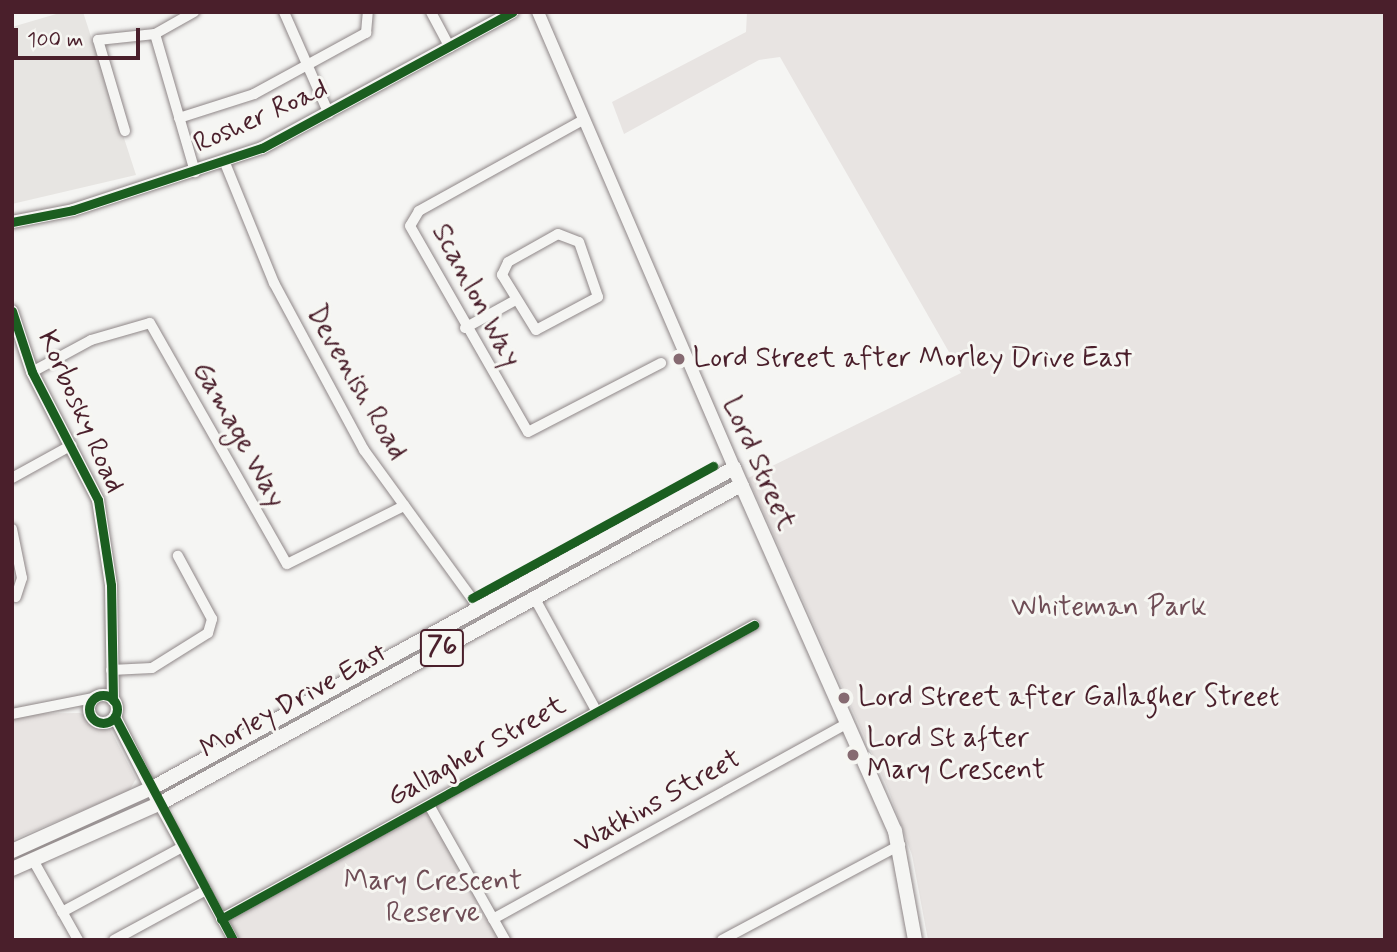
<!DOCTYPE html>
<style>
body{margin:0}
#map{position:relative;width:1397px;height:952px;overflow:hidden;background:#f5f5f3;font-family:Mynerve,sans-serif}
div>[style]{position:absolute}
.built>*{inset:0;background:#e7e5e2}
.green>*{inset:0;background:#e8e4e2}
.roads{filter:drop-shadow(0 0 2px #8f8788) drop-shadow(0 0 2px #8f8788)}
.minor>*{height:10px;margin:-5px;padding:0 5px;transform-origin:5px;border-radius:5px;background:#f5f5f3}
.tertiary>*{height:12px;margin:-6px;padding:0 6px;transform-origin:6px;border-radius:6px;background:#f5f5f3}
.tertiary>.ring{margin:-6px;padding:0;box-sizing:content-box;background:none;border:12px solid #f5f5f3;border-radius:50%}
.secondary>*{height:12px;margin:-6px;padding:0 6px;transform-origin:6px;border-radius:6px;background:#f5f5f3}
.primary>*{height:14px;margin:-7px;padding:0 7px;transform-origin:7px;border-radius:7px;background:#f5f5f3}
.cycleway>*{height:9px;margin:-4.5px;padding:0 4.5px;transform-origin:4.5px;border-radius:4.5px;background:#1b5e20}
.cycleway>.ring{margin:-4.5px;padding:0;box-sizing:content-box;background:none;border:9px solid #1b5e20;border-radius:50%}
.dots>*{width:19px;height:19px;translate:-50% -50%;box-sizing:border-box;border:4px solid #f6f6f2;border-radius:50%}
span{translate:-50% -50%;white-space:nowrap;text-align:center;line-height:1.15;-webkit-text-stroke:6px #f6f6f2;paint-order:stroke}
.shield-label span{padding:2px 5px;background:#f6f6f2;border:2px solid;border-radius:5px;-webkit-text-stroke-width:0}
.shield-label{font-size:26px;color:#4a1f2b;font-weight:700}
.street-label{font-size:28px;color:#4a1f2b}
.poi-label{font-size:28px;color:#4a1f2b}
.left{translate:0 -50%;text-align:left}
.park-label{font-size:28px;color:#6f4d56}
.frame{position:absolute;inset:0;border:14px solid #4a1f2b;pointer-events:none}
.scale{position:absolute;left:14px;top:28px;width:126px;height:32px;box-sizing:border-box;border:4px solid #4a1f2b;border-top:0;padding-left:9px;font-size:21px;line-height:24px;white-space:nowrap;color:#4a1f2b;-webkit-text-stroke:5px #f6f6f2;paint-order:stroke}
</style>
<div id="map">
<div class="built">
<i style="clip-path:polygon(63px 12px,83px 12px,136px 175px,12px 204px,12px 27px)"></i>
</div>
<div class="green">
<i style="clip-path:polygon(747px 12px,1385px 12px,1385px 940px,928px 940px,912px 855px,888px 789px,748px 478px,961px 373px,780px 57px,759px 60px,624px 134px,612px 102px,746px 32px)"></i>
<i style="clip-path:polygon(80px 713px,109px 727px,136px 779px,129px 791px,12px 840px,12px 714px)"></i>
<i style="clip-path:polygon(429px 805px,505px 940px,233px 940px,221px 919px)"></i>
</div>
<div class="roads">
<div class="minor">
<i style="left:284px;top:12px;width:111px;rotate:66.2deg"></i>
<i style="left:431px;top:12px;width:40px;rotate:62deg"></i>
<i style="left:155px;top:34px;width:144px;rotate:73.8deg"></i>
<i style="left:155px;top:34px;width:45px;rotate:-29.4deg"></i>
<i style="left:179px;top:118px;width:79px;rotate:-17.7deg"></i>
<i style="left:254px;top:94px;width:128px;rotate:-28.6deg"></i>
<i style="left:366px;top:33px;width:21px;rotate:-85deg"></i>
<i style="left:583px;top:120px;width:188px;rotate:151deg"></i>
<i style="left:419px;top:211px;width:17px;rotate:121deg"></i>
<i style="left:410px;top:226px;width:237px;rotate:60.2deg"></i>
<i style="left:528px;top:432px;width:150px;rotate:-27.4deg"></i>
<i style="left:125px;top:131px;width:95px;rotate:-106.5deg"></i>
<i style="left:98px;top:40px;width:57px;rotate:-6deg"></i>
<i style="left:225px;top:163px;width:130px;rotate:67.8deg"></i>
<i style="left:274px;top:283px;width:190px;rotate:61.7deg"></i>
<i style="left:364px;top:450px;width:194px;rotate:54deg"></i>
<i style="left:558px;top:234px;width:22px;rotate:21deg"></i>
<i style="left:579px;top:242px;width:58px;rotate:70.9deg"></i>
<i style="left:598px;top:297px;width:70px;rotate:152deg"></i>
<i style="left:536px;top:330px;width:65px;rotate:-121.7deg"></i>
<i style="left:502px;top:275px;width:14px;rotate:-65deg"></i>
<i style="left:508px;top:262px;width:57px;rotate:-29.2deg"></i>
<i style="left:465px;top:328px;width:56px;rotate:-28.9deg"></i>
<i style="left:32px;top:372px;width:67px;rotate:-28.5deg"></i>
<i style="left:91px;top:340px;width:61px;rotate:-16.1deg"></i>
<i style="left:150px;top:323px;width:277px;rotate:60.4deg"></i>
<i style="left:287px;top:564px;width:131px;rotate:-26.4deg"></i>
<i style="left:12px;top:478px;width:68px;rotate:-28.8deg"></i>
<i style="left:12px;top:529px;width:50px;rotate:78.5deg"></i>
<i style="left:22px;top:578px;width:20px;rotate:108deg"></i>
<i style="left:534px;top:597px;width:131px;rotate:61.3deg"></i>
<i style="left:111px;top:670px;width:41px;rotate:-2.8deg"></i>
<i style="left:152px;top:668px;width:66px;rotate:-32deg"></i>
<i style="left:208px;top:633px;width:15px;rotate:-74deg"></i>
<i style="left:212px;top:619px;width:72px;rotate:-118.4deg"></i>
<i style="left:12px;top:714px;width:83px;rotate:-11.2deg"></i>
<i style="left:159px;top:804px;width:155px;rotate:61.4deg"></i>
<i style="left:429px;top:805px;width:155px;rotate:60.6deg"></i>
<i style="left:33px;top:860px;width:92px;rotate:60.6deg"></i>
<i style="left:62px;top:912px;width:136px;rotate:-28.4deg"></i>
<i style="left:221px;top:919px;width:609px;rotate:-28.88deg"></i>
<i style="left:493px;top:919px;width:403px;rotate:-28.9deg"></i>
<i style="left:114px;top:940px;width:105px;rotate:-28.5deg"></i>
<i style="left:722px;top:940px;width:202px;rotate:-28.1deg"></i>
</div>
<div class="tertiary">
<i style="left:12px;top:222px;width:62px;rotate:-11.1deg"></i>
<i style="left:73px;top:210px;width:199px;rotate:-18.2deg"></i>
<i style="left:262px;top:148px;width:285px;rotate:-28.5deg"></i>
<i style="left:12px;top:311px;width:64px;rotate:71.8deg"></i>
<i style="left:32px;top:372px;width:144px;rotate:62.7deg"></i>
<i style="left:98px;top:500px;width:86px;rotate:81.3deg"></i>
<i style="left:111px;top:585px;width:115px;rotate:89deg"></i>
<i class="ring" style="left:89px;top:695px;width:16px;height:16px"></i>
<i style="left:115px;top:717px;width:97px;rotate:63.2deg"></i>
</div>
<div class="secondary">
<i style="left:538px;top:12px;width:496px;rotate:66.7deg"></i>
</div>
<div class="primary">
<i style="left:12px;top:851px;width:156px;rotate:-24.3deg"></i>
<i style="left:154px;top:787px;width:662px;rotate:-28.81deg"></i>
<i style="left:734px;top:468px;width:397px;rotate:66.1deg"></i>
<i style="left:895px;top:831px;width:111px;rotate:79.6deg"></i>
<i style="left:12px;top:869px;width:161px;rotate:-23.9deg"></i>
<i style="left:159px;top:804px;width:664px;rotate:-28.73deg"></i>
</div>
</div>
<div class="cycleway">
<i style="left:12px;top:222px;width:62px;rotate:-11.1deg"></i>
<i style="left:73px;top:210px;width:199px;rotate:-18.2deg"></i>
<i style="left:262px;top:148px;width:285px;rotate:-28.5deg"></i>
<i style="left:12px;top:311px;width:64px;rotate:71.8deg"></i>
<i style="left:32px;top:372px;width:144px;rotate:62.7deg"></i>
<i style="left:98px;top:500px;width:86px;rotate:81.3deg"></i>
<i style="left:111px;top:585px;width:115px;rotate:89deg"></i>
<i style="left:472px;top:598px;width:275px;rotate:-28.7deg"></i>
<i class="ring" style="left:89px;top:695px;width:19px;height:19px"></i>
<i style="left:115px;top:717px;width:252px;rotate:62.1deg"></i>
<i style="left:221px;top:919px;width:609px;rotate:-28.88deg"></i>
</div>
<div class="dots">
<i style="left:679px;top:359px;background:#866a71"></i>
<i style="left:844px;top:698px;background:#866a71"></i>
<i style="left:853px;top:755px;background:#866a71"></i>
</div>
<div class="shield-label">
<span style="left:442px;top:648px">76</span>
</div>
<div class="street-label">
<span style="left:261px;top:117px;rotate:-24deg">Rosher Road</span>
<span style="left:475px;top:296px;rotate:62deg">Scanlon Way</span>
<span style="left:356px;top:383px;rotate:60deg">Devenish Road</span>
<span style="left:80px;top:412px;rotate:66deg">Korbosky Road</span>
<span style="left:238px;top:435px;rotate:61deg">Gamage Way</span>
<span style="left:758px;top:464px;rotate:66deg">Lord Street</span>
<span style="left:294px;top:702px;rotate:-29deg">Morley Drive East</span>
<span style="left:477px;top:752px;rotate:-29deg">Gallagher Street</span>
<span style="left:658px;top:802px;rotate:-29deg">Watkins Street</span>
</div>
<div class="poi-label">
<span class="left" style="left:693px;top:359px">Lord Street after Morley Drive East</span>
<span class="left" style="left:858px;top:698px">Lord Street after Gallagher Street</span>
<span class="left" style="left:867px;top:755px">Lord St after<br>Mary Crescent</span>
</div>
<div class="park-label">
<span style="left:1109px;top:608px">Whiteman Park</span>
<span style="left:433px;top:898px">Mary Crescent<br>Reserve</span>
</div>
<div class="frame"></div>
<div class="scale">100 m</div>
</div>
